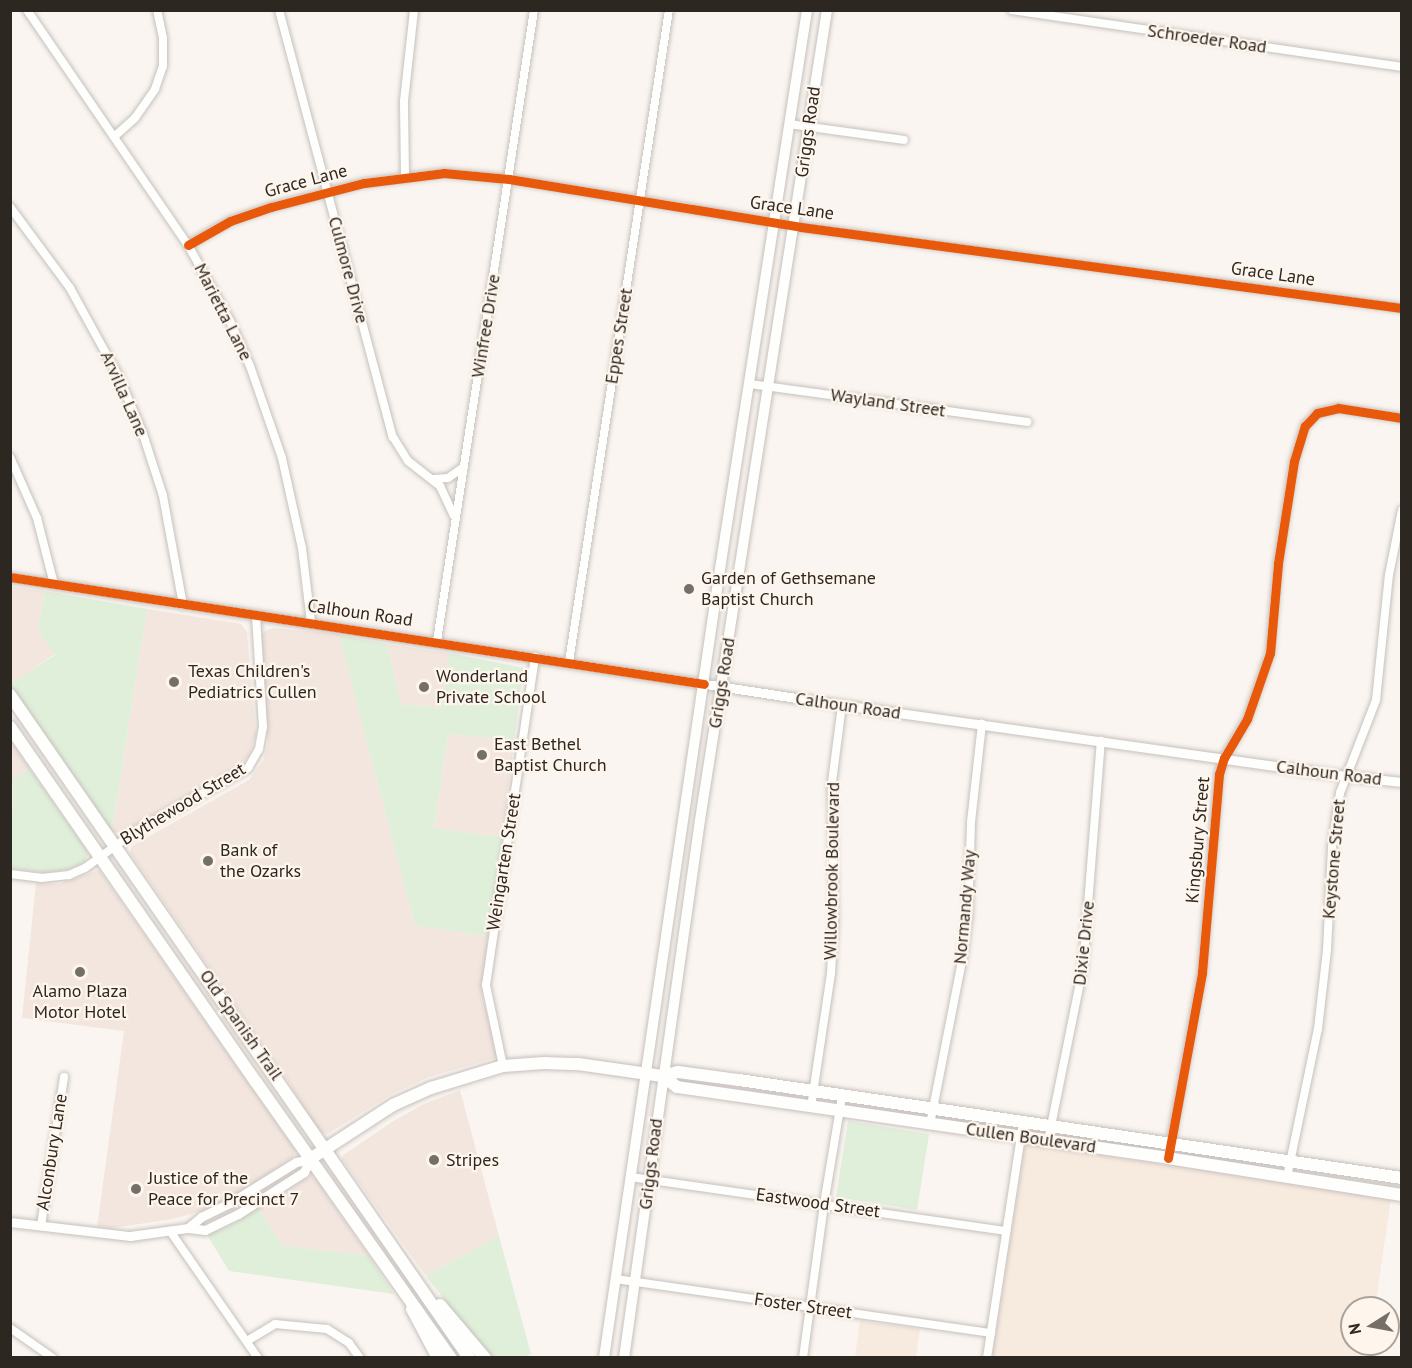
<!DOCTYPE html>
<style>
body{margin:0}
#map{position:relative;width:1412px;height:1368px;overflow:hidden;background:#faf5f0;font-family:"PT Sans",sans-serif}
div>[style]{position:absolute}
.commercial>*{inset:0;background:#f3e6df}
.industrial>*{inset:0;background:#f7eadf}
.green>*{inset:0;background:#e0efda}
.roads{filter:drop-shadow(0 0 2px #c6c1bd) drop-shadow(0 0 2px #c6c1bd)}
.minor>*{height:8px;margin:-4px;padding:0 4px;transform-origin:4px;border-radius:4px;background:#fefefd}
.tertiary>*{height:9px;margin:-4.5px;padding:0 4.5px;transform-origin:4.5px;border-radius:4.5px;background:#fefefd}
.secondary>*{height:10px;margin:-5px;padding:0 5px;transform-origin:5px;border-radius:5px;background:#fefefd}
.primary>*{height:12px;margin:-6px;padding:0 6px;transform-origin:6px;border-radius:6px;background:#fefefd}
.cycleway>*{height:9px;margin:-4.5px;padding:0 4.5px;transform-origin:4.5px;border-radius:4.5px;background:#e8590c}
.dots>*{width:16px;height:16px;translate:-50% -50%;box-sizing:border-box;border:3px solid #fef5ec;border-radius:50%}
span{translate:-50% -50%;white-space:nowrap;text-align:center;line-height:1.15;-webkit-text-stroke:4.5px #fef5ec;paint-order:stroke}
.street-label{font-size:18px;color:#2d2722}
.poi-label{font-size:18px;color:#2d2722}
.left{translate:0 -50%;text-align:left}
.frame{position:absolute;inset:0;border:12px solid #2d2722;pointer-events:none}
.north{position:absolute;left:1340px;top:1296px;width:60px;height:60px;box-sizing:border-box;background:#fef5ec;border:2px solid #aaa39b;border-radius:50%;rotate:259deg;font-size:16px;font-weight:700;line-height:24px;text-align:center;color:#2d2722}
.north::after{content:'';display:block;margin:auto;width:21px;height:27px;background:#756f6a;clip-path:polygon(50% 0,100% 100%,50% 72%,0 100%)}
</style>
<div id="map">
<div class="commercial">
<i style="clip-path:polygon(10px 586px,45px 591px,38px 630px,55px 654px,11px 684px)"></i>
<i style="clip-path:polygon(147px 609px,241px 624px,247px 632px,256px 736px,248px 757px,239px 766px,118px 834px,112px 831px)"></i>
<i style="clip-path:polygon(273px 628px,339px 634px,415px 926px,488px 936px,482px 997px,499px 1057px,429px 1077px,392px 1094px,327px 1134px,322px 1133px,314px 1124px,290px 1084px,130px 853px,132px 846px,249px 780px,263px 761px,268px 744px,261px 636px,265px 631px)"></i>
<i style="clip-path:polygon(387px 644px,449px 653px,441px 708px,401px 704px)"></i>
<i style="clip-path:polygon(448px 734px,514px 741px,502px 837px,434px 828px)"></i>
<i style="clip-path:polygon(11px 741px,29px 768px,13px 781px,11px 802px)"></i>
<i style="clip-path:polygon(99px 870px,296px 1151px,292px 1158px,239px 1193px,205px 1210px,173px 1219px,112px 1228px,97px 1227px,124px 1031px,22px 1018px,36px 883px,59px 884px)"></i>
<i style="clip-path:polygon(460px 1090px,499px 1236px,426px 1276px,342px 1159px,343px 1155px,395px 1120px,424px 1104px)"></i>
<i style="clip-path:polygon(311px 1176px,315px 1178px,369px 1256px,282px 1245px,258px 1208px)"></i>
</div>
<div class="industrial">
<i style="clip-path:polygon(1025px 1144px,1391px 1198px,1375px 1308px,1352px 1308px,1352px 1344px,1370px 1344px,1368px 1357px,1168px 1358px,1153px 1355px,1152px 1358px,992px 1358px)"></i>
<i style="clip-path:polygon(860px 1321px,920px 1329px,916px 1357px,855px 1357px)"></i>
</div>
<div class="green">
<i style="clip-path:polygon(45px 591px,147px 609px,112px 831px,11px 687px,10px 684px,55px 655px,38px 630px)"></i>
<i style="clip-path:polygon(339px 635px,387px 644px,401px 704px,441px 708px,449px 653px,524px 668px,514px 741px,448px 734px,434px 828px,502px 837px,488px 936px,415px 926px)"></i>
<i style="clip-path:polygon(29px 768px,86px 849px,88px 854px,85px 862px,67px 870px,45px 873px,11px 868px,13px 781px)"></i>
<i style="clip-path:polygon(848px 1121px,929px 1134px,917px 1210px,836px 1197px)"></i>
<i style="clip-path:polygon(258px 1208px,282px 1245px,369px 1256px,394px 1294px,229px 1271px,207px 1235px,235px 1223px)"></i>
<i style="clip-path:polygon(499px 1236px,531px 1354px,523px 1357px,489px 1357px,426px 1276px)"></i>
</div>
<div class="roads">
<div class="minor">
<i style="left:27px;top:10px;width:285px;rotate:55.6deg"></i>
<i style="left:188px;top:245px;width:87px;rotate:61.1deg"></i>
<i style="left:230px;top:321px;width:49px;rotate:66deg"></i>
<i style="left:250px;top:366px;width:97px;rotate:70.8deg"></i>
<i style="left:282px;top:458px;width:92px;rotate:77.5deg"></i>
<i style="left:302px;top:548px;width:75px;rotate:83.1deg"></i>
<i style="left:279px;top:10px;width:442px;rotate:75.1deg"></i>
<i style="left:393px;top:437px;width:28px;rotate:58deg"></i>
<i style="left:408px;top:461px;width:41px;rotate:38deg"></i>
<i style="left:440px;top:486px;width:33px;rotate:65deg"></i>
<i style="left:1012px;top:10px;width:394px;rotate:8.3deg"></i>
<i style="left:789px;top:124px;width:116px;rotate:7.9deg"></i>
<i style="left:115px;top:136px;width:27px;rotate:-42deg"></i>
<i style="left:135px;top:118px;width:35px;rotate:-55deg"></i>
<i style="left:155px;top:89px;width:24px;rotate:-71deg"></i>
<i style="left:163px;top:66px;width:28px;rotate:-90deg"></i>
<i style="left:163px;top:38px;width:29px;rotate:-102deg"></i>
<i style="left:405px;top:176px;width:75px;rotate:-90.8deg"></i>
<i style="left:404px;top:101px;width:92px;rotate:-83.7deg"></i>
<i style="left:10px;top:207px;width:101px;rotate:53.5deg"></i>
<i style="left:70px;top:288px;width:102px;rotate:61.2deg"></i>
<i style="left:119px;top:377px;width:62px;rotate:67.2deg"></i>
<i style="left:143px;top:434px;width:65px;rotate:72.1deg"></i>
<i style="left:163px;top:496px;width:111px;rotate:79.6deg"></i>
<i style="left:188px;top:245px;width:48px;rotate:-29.7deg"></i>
<i style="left:230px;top:221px;width:43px;rotate:-18.9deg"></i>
<i style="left:271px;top:207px;width:96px;rotate:-14.5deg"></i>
<i style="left:364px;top:183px;width:81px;rotate:-7.1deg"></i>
<i style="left:444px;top:173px;width:65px;rotate:5.3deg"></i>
<i style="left:509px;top:179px;width:296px;rotate:9.3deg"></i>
<i style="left:801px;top:227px;width:606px;rotate:7.68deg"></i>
<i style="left:750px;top:384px;width:280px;rotate:7.8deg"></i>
<i style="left:10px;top:457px;width:67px;rotate:66.1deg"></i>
<i style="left:37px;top:518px;width:68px;rotate:75.6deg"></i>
<i style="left:434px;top:479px;width:14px;rotate:-4deg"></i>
<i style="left:448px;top:478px;width:19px;rotate:-35deg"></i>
<i style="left:437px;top:641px;width:638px;rotate:-81.26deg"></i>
<i style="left:569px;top:662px;width:660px;rotate:-81.28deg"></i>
<i style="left:10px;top:874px;width:31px;rotate:7deg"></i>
<i style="left:41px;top:878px;width:28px;rotate:-6deg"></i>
<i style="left:69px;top:875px;width:17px;rotate:-24deg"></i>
<i style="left:85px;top:868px;width:63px;rotate:-36deg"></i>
<i style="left:136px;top:831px;width:129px;rotate:-29.4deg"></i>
<i style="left:248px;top:768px;width:22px;rotate:-60deg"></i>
<i style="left:259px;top:749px;width:22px;rotate:-80deg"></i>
<i style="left:263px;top:727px;width:111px;rotate:-93.6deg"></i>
<i style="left:503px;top:1066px;width:83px;rotate:-101.9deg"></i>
<i style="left:486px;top:985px;width:332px;rotate:-81.5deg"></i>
<i style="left:811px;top:1107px;width:135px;rotate:-81.5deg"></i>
<i style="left:831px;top:973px;width:51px;rotate:-86.6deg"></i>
<i style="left:834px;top:922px;width:140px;rotate:-90.8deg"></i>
<i style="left:832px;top:782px;width:78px;rotate:-82.6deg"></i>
<i style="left:930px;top:1124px;width:171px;rotate:-78.9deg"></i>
<i style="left:963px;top:956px;width:38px;rotate:-83deg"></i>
<i style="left:968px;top:918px;width:96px;rotate:-88.2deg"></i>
<i style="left:971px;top:822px;width:99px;rotate:-83.6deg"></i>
<i style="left:1048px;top:1141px;width:177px;rotate:-78.6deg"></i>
<i style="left:1083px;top:968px;width:228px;rotate:-85.5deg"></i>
<i style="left:1168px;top:1158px;width:189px;rotate:-79.6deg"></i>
<i style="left:1202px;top:972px;width:199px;rotate:-85.1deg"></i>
<i style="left:1219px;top:774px;width:17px;rotate:-73deg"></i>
<i style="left:1224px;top:758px;width:45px;rotate:-59.5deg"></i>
<i style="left:1247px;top:719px;width:70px;rotate:-70.8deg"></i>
<i style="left:1270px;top:653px;width:90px;rotate:-84.9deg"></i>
<i style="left:1278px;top:563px;width:103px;rotate:-81.1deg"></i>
<i style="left:1294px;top:461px;width:37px;rotate:-73deg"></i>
<i style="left:1305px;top:426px;width:18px;rotate:-47deg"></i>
<i style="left:1317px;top:413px;width:22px;rotate:-13deg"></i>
<i style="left:1338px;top:408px;width:65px;rotate:8.9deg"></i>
<i style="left:631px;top:1177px;width:379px;rotate:8.2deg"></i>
<i style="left:1287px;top:1177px;width:151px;rotate:-78.2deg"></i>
<i style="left:1318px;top:1029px;width:80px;rotate:-83.5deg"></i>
<i style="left:1327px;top:950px;width:103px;rotate:-87.2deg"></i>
<i style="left:1332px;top:847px;width:55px;rotate:-81.6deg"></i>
<i style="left:1340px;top:793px;width:100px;rotate:-68.8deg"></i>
<i style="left:1376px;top:700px;width:126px;rotate:-84.1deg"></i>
<i style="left:1389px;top:575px;width:66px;rotate:-78.7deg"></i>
<i style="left:41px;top:1226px;width:151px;rotate:-81.2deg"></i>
<i style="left:170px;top:1231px;width:155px;rotate:55.3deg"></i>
<i style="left:616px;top:1279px;width:379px;rotate:8.2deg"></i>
<i style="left:10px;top:1328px;width:52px;rotate:34.9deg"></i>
<i style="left:247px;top:1341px;width:33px;rotate:-31deg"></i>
<i style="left:275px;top:1324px;width:52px;rotate:5.5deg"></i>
<i style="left:327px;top:1329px;width:26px;rotate:32deg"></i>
<i style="left:349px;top:1343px;width:19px;rotate:54deg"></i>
<i style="left:803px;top:1358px;width:155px;rotate:-82.2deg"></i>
<i style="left:824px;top:1204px;width:109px;rotate:-80.5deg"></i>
<i style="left:987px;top:1358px;width:239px;rotate:-81.3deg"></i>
</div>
<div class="tertiary">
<i style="left:10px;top:577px;width:842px;rotate:8.75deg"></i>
<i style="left:842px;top:705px;width:509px;rotate:8.02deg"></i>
<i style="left:1346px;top:776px;width:56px;rotate:6.1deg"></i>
<i style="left:10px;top:1222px;width:121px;rotate:6.7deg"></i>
<i style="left:130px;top:1236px;width:59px;rotate:-7.9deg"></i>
<i style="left:188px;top:1228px;width:17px;rotate:7deg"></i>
<i style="left:205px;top:1230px;width:37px;rotate:-26deg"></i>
<i style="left:238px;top:1214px;width:78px;rotate:-32.5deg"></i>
<i style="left:304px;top:1172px;width:14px;rotate:-65deg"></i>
<i style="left:188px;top:1228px;width:17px;rotate:-40deg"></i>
<i style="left:201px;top:1217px;width:32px;rotate:-26deg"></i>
<i style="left:230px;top:1203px;width:78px;rotate:-31.8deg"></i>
<i style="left:296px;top:1162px;width:14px;rotate:-12deg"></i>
</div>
<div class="secondary">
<i style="left:604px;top:1358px;width:797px;rotate:-81.64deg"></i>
<i style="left:720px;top:569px;width:566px;rotate:-81.15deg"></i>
<i style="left:624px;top:1358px;width:543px;rotate:-81.96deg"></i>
<i style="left:700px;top:820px;width:820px;rotate:-81.09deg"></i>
</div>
<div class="primary">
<i style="left:10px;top:695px;width:806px;rotate:55.3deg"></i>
<i style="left:10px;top:727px;width:432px;rotate:55.3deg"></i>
<i style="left:256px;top:1082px;width:338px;rotate:54.8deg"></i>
<i style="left:662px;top:1076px;width:19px;rotate:36deg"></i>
<i style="left:677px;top:1087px;width:496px;rotate:8.2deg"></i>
<i style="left:1168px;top:1158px;width:237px;rotate:9deg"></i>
<i style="left:310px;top:1159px;width:99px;rotate:-33deg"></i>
<i style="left:393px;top:1105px;width:42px;rotate:-24.1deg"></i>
<i style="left:431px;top:1088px;width:75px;rotate:-17deg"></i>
<i style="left:503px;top:1066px;width:41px;rotate:-4.2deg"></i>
<i style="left:544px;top:1063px;width:34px;rotate:2deg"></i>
<i style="left:578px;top:1064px;width:85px;rotate:8.1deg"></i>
<i style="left:662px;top:1076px;width:16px;rotate:-14deg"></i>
<i style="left:678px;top:1072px;width:62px;rotate:7.5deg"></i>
<i style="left:739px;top:1080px;width:670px;rotate:8.41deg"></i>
<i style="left:440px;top:1305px;width:70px;rotate:49.7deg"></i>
<i style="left:412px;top:1309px;width:55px;rotate:62deg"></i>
</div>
</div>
<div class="cycleway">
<i style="left:188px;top:245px;width:48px;rotate:-29.7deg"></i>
<i style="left:230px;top:221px;width:43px;rotate:-18.9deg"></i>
<i style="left:271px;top:207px;width:96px;rotate:-14.5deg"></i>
<i style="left:364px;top:183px;width:81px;rotate:-7.1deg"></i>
<i style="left:444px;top:173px;width:65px;rotate:5.3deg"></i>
<i style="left:509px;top:179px;width:296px;rotate:9.3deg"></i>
<i style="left:801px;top:227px;width:606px;rotate:7.68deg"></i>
<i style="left:10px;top:577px;width:702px;rotate:8.76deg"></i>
<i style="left:1168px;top:1158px;width:189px;rotate:-79.6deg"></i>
<i style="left:1202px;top:972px;width:199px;rotate:-85.1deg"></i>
<i style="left:1219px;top:774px;width:17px;rotate:-73deg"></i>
<i style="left:1224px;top:758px;width:45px;rotate:-59.5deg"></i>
<i style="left:1247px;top:719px;width:70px;rotate:-70.8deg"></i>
<i style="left:1270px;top:653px;width:90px;rotate:-84.9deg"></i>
<i style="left:1278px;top:563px;width:103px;rotate:-81.1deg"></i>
<i style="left:1294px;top:461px;width:37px;rotate:-73deg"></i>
<i style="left:1305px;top:426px;width:18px;rotate:-47deg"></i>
<i style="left:1317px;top:413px;width:22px;rotate:-13deg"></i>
<i style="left:1338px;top:408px;width:65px;rotate:8.9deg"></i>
</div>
<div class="dots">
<i style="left:689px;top:589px;background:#756f6a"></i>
<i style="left:174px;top:682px;background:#756f6a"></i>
<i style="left:424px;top:687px;background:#756f6a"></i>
<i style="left:482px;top:755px;background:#756f6a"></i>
<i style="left:208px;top:861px;background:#756f6a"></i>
<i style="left:80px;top:972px;background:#756f6a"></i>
<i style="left:434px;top:1160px;background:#756f6a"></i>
<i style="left:136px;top:1189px;background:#756f6a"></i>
</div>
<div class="street-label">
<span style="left:1207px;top:39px;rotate:8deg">Schroeder Road</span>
<span style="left:808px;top:132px;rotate:-82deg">Griggs Road</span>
<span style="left:306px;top:181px;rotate:-15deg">Grace Lane</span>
<span style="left:792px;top:208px;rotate:8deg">Grace Lane</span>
<span style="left:348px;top:270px;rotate:75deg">Culmore Drive</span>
<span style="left:1273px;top:274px;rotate:8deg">Grace Lane</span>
<span style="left:223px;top:312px;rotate:63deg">Marietta Lane</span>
<span style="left:486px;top:326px;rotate:-81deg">Winfree Drive</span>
<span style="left:619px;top:336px;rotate:-81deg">Eppes Street</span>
<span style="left:124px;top:394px;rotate:66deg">Arvilla Lane</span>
<span style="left:888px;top:403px;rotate:8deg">Wayland Street</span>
<span style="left:360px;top:613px;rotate:8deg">Calhoun Road</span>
<span style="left:722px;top:683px;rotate:-81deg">Griggs Road</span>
<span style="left:848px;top:706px;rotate:8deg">Calhoun Road</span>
<span style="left:1329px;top:773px;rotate:7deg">Calhoun Road</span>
<span style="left:183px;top:804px;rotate:-31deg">Blythewood Street</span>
<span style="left:1198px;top:840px;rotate:-85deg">Kingsbury Street</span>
<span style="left:1334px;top:859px;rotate:-85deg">Keystone Street</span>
<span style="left:504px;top:862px;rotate:-81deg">Weingarten Street</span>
<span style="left:832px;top:871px;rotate:-89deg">Willowbrook Boulevard</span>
<span style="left:965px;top:907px;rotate:-85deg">Normandy Way</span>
<span style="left:1084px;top:943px;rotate:-84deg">Dixie Drive</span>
<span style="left:241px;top:1025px;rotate:55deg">Old Spanish Trail</span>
<span style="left:1031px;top:1138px;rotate:8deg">Cullen Boulevard</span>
<span style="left:52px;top:1152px;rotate:-81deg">Alconbury Lane</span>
<span style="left:651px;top:1164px;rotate:-83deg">Griggs Road</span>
<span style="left:818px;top:1203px;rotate:8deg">Eastwood Street</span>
<span style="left:803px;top:1306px;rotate:8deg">Foster Street</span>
</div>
<div class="poi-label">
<span class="left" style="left:701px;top:589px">Garden of Gethsemane<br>Baptist Church</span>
<span class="left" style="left:188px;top:682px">Texas Children's<br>Pediatrics Cullen</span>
<span class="left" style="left:436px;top:687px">Wonderland<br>Private School</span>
<span class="left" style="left:494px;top:755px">East Bethel<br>Baptist Church</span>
<span class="left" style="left:220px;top:861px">Bank of<br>the Ozarks</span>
<span style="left:80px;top:1002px">Alamo Plaza<br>Motor Hotel</span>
<span class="left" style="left:446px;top:1160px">Stripes</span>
<span class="left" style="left:148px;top:1189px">Justice of the<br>Peace for Precinct 7</span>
</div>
<div class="frame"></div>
<div class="north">N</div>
</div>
